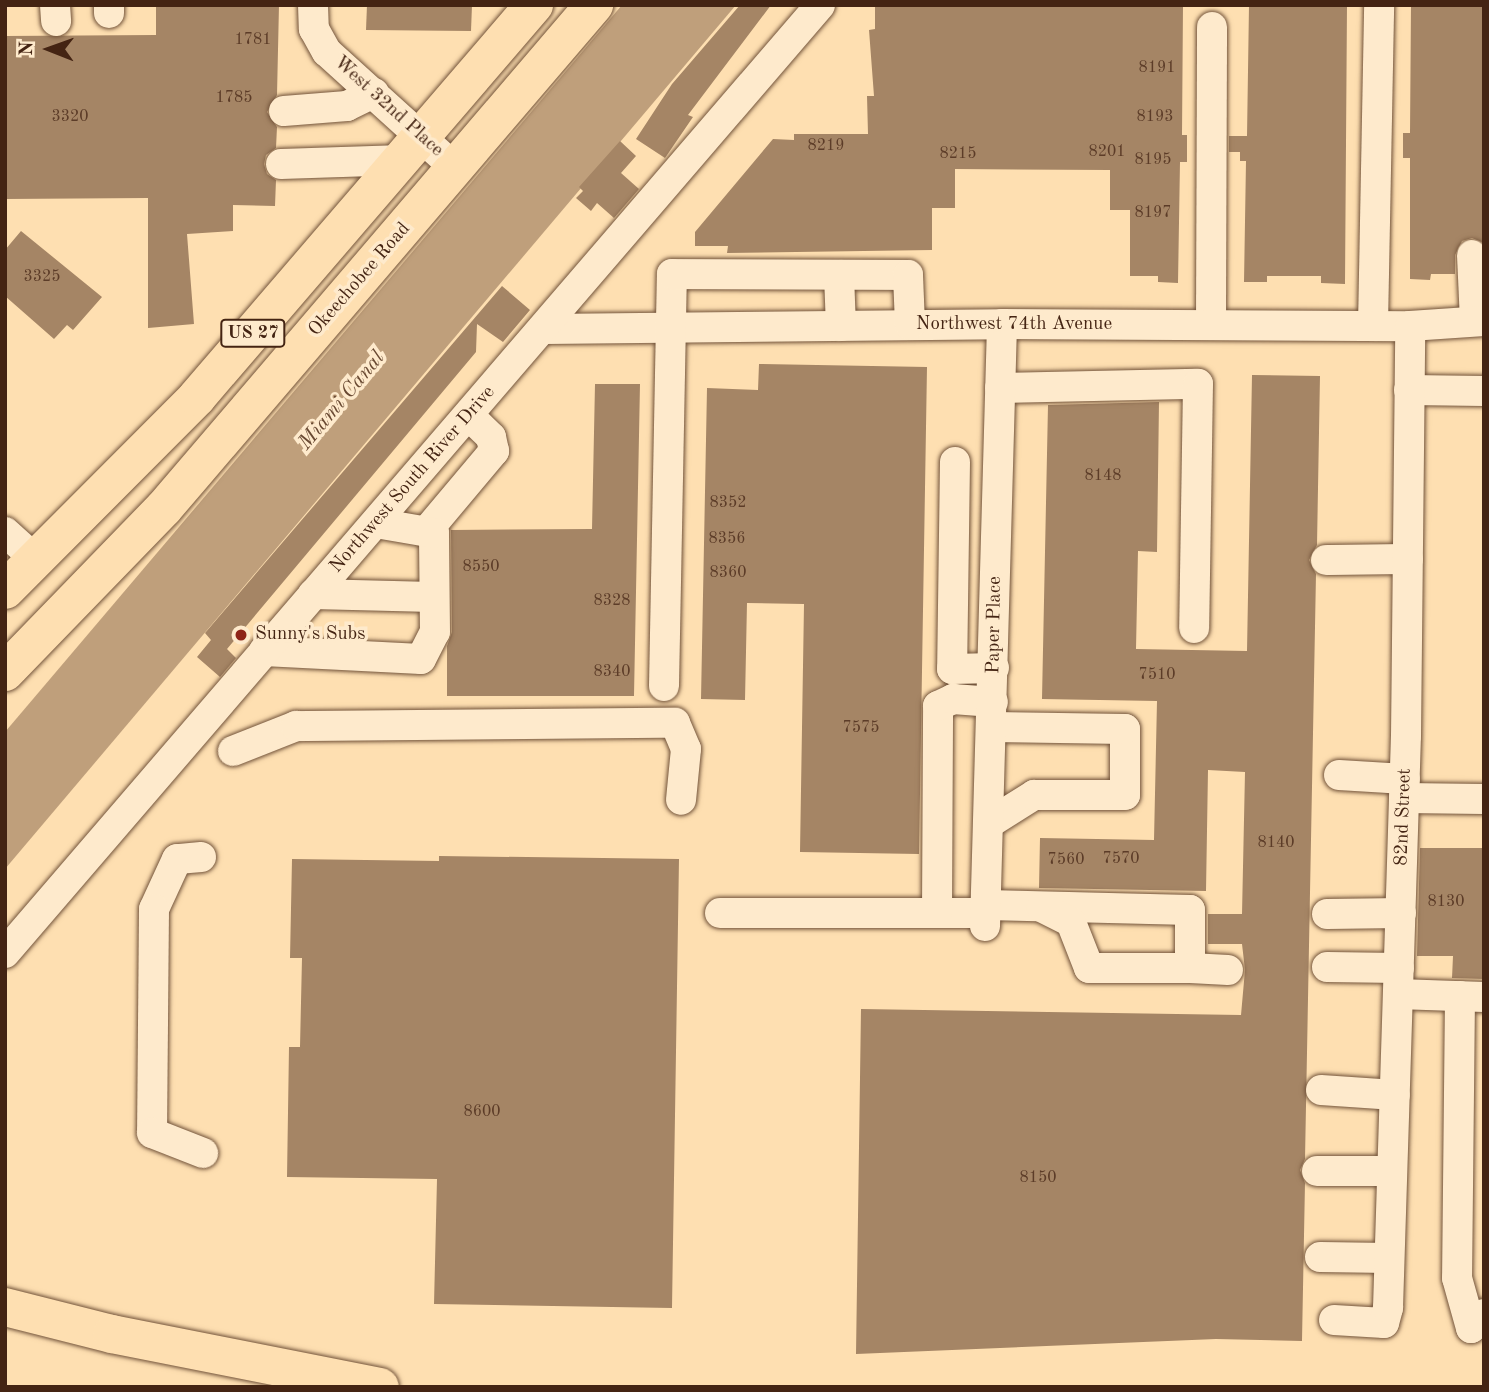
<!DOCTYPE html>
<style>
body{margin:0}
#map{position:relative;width:1489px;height:1392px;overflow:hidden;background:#fedfb1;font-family:"Old Standard TT",serif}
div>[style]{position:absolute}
.water>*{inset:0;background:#bf9f7b}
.building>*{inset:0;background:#a58565}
.roads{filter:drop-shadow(0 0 2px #72533a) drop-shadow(0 0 2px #72533a)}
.minor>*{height:30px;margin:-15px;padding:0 15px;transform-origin:15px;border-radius:15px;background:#feeacc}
.highway>*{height:38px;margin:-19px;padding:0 19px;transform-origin:19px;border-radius:19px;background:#fedfb1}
.dots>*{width:19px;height:19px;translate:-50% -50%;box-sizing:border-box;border:4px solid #feeacc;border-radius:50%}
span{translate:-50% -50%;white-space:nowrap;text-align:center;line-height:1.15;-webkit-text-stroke:7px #feeacc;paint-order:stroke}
.number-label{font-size:16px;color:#5c3c28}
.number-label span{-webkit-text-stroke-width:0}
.shield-label span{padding:2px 5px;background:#feeacc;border:2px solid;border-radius:5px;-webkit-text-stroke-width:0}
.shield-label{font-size:18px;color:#442413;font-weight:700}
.street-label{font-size:19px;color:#442413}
.poi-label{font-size:19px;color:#442413}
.left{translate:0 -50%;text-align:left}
.water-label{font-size:21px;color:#694932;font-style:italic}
.frame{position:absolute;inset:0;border:7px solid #442413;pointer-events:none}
.north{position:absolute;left:14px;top:14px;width:70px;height:70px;-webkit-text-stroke:5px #feeacc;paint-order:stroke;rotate:271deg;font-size:19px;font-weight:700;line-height:28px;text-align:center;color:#442413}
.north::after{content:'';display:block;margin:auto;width:24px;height:32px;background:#442413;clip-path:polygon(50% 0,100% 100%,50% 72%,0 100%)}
</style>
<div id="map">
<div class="water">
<i style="clip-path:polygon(622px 5px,736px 5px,5px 869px,5px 732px)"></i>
</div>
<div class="building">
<i style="clip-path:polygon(156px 5px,279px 5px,277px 95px,267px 112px,277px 127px,276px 148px,266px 155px,264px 164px,267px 174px,276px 180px,275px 206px,233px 205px,233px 231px,187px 234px,194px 324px,148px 328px,148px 198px,5px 199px,5px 36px,156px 35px)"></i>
<i style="clip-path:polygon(367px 5px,472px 5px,471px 31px,366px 30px)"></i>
<i style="clip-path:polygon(740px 5px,771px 5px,688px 115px,693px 117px,665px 158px,636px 139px,672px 84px)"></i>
<i style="clip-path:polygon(1183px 5px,1182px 135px,1187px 135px,1187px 162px,1180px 162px,1178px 283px,1158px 282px,1158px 276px,1130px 276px,1130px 210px,1110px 210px,1110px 170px,955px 169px,955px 208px,932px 208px,932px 250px,727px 253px,728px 246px,695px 246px,695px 232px,773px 139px,794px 140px,794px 134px,868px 134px,867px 96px,874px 96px,869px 30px,875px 29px,875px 7px)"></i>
<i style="clip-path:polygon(1249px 5px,1347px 5px,1345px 284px,1321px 283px,1321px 276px,1267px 276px,1267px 282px,1244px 282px,1246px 161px,1240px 161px,1240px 152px,1229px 152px,1229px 136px,1247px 136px)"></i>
<i style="clip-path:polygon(1411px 5px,1484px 5px,1484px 243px,1472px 238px,1462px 241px,1455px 255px,1455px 274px,1431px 274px,1430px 280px,1410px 279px,1410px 158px,1403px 158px,1403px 133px,1410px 133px)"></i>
<i style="clip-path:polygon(620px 141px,636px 156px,621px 173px,639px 189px,614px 218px,597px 203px,591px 211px,576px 198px,583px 191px,579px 187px)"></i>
<i style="clip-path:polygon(21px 231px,102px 297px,73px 330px,67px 325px,54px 339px,5px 296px,5px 250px)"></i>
<i style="clip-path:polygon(502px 286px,530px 310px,503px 342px,477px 324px,476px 352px,227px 649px,236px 658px,220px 677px,197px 657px,211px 640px,205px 633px)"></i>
<i style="clip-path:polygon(759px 364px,927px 367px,919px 854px,800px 852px,804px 604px,747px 603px,745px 700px,701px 699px,707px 388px,758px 390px)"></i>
<i style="clip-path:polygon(1252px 375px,1320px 376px,1317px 545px,1309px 560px,1316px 574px,1305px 1159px,1300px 1170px,1305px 1183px,1302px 1341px,1216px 1339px,856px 1354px,861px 1009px,1241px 1015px,1245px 970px,1242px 944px,1208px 944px,1208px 914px,1242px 914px,1245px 772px,1208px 770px,1206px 891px,1039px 888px,1040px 838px,1154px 840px,1157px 701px,1042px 699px,1048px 405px,1159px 402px,1157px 552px,1138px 551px,1136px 649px,1247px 651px)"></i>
<i style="clip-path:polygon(595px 384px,640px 384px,634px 696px,447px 696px,447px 646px,452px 632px,451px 530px,592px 529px)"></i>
<i style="clip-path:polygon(1420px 848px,1484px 848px,1484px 979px,1452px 978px,1453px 956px,1417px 956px)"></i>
<i style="clip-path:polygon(439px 856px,679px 859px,672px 1308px,434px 1304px,437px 1179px,287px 1177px,289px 1047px,300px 1047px,302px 958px,290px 958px,292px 859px,439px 861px)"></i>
</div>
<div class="roads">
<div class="minor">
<i style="left:55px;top:5px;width:16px;rotate:86deg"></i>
<i style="left:313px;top:5px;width:24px;rotate:88deg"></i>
<i style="left:314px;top:29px;width:26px;rotate:61deg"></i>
<i style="left:327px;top:52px;width:173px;rotate:42.2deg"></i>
<i style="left:109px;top:13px;width:8px;rotate:-90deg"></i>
<i style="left:284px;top:111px;width:63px;rotate:-4.5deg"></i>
<i style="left:347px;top:106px;width:30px;rotate:-26deg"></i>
<i style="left:281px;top:164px;width:122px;rotate:-1.9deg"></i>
<i style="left:1472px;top:255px;width:66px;rotate:87.4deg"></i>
<i style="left:839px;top:275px;width:51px;rotate:87.8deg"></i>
<i style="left:1211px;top:325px;width:298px;rotate:-89.8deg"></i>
<i style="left:1373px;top:326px;width:321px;rotate:-88.9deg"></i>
<i style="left:545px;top:329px;width:457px;rotate:-0.6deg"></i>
<i style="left:1002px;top:324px;width:408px;rotate:0.3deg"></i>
<i style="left:1410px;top:326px;width:74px;rotate:-3.9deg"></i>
<i style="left:1000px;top:388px;width:198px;rotate:-1.2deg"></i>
<i style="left:1198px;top:384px;width:244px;rotate:90.9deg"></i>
<i style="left:1409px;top:390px;width:75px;rotate:0.8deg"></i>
<i style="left:955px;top:462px;width:207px;rotate:90.8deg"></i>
<i style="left:952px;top:669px;width:42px;rotate:-1.4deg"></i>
<i style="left:5px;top:532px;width:42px;rotate:42.1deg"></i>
<i style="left:426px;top:532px;width:106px;rotate:-50deg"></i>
<i style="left:494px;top:451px;width:14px;rotate:-102deg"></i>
<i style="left:491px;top:437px;width:30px;rotate:-136deg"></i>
<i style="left:1326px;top:560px;width:82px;rotate:-0.7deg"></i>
<i style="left:313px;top:594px;width:120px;rotate:1.4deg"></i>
<i style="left:264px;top:651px;width:157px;rotate:2.9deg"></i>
<i style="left:421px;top:659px;width:30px;rotate:-63deg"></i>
<i style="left:435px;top:632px;width:99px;rotate:-90.6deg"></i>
<i style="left:434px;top:533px;width:59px;rotate:-170.2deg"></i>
<i style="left:664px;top:686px;width:412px;rotate:-88.9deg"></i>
<i style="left:672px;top:274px;width:236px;rotate:0.2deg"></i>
<i style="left:908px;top:275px;width:50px;rotate:87.7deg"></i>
<i style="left:233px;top:751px;width:68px;rotate:-21.6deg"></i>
<i style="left:296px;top:726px;width:379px;rotate:-0.5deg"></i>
<i style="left:675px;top:723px;width:28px;rotate:67deg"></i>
<i style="left:686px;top:749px;width:51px;rotate:95.6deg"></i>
<i style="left:1339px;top:775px;width:66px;rotate:3.5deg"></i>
<i style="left:1404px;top:798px;width:80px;rotate:0.7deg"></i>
<i style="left:991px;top:822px;width:51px;rotate:-32.1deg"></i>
<i style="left:1034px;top:795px;width:91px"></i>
<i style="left:1125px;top:795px;width:66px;rotate:-90deg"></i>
<i style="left:1125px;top:729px;width:132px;rotate:-179.1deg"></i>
<i style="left:201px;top:857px;width:24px;rotate:175deg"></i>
<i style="left:177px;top:859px;width:55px;rotate:114.7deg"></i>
<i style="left:154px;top:909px;width:224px;rotate:90.5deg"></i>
<i style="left:152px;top:1133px;width:55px;rotate:21.4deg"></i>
<i style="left:987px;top:905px;width:203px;rotate:1.4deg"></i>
<i style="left:1190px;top:910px;width:58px;rotate:90deg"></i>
<i style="left:1190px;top:968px;width:101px;rotate:180deg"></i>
<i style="left:1089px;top:968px;width:49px;rotate:-111.4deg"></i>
<i style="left:1071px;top:922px;width:33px;rotate:-153deg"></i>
<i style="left:720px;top:913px;width:266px"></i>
<i style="left:937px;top:913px;width:207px;rotate:-89.7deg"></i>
<i style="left:938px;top:706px;width:17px;rotate:-25deg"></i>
<i style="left:953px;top:699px;width:40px;rotate:4.3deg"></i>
<i style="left:1327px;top:914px;width:74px;rotate:-0.8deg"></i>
<i style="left:985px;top:926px;width:602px;rotate:-88.38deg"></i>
<i style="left:5px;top:953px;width:1250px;rotate:-49.31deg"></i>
<i style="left:1327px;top:967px;width:72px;rotate:0.8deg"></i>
<i style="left:1190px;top:968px;width:38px;rotate:3deg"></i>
<i style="left:1398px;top:994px;width:86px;rotate:2deg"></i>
<i style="left:1460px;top:996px;width:282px;rotate:90.6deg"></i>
<i style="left:1457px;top:1278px;width:52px;rotate:74.4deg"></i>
<i style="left:1471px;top:1328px;width:19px;rotate:-47deg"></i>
<i style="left:1321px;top:1090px;width:74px;rotate:3.9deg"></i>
<i style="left:1317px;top:1171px;width:75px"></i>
<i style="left:1320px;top:1257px;width:69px;rotate:0.8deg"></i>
<i style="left:1334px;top:1320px;width:50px;rotate:3.4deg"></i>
<i style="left:1384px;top:1323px;width:16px;rotate:-75deg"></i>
<i style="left:1388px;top:1308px;width:572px;rotate:-88.2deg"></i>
<i style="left:1406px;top:736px;width:410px;rotate:-89.4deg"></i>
</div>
<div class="highway">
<i style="left:5px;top:590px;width:272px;rotate:-45.1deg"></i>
<i style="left:197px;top:397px;width:517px;rotate:-49.31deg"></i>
<i style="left:5px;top:672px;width:228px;rotate:-45.9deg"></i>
<i style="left:164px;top:508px;width:662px;rotate:-49.47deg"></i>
<i style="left:5px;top:1307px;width:110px;rotate:14.2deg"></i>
<i style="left:112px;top:1334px;width:273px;rotate:11.2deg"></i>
</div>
</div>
<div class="dots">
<i style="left:241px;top:635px;background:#8f2418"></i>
</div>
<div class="number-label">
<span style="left:253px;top:40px">1781</span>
<span style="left:1157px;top:68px">8191</span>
<span style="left:234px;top:98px">1785</span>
<span style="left:70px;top:117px">3320</span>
<span style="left:1155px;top:117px">8193</span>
<span style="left:826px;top:146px">8219</span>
<span style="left:1107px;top:152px">8201</span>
<span style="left:958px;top:154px">8215</span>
<span style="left:1153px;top:160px">8195</span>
<span style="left:1153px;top:213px">8197</span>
<span style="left:42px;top:277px">3325</span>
<span style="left:1103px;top:476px">8148</span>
<span style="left:728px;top:503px">8352</span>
<span style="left:727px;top:539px">8356</span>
<span style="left:481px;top:567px">8550</span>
<span style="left:728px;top:573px">8360</span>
<span style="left:612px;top:601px">8328</span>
<span style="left:612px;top:672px">8340</span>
<span style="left:1157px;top:675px">7510</span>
<span style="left:861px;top:728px">7575</span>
<span style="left:1276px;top:843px">8140</span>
<span style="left:1121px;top:859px">7570</span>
<span style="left:1066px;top:860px">7560</span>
<span style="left:1446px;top:902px">8130</span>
<span style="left:482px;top:1112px">8600</span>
<span style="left:1038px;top:1178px">8150</span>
</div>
<div class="shield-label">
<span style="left:253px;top:333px">US 27</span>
</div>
<div class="street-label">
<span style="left:388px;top:107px;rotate:42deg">West 32nd Place</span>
<span style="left:360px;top:280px;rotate:-49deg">Okeechobee Road</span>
<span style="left:1014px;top:325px">Northwest 74th Avenue</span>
<span style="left:413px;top:480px;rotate:-49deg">Northwest South River Drive</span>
<span style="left:995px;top:625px;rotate:-89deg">Paper Place</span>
<span style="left:1404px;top:817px;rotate:-88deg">82nd Street</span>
</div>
<div class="poi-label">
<span class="left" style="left:255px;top:635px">Sunny's Subs</span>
</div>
<div class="water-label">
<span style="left:342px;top:401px;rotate:-50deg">Miami Canal</span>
</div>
<div class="frame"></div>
<div class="north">N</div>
</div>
